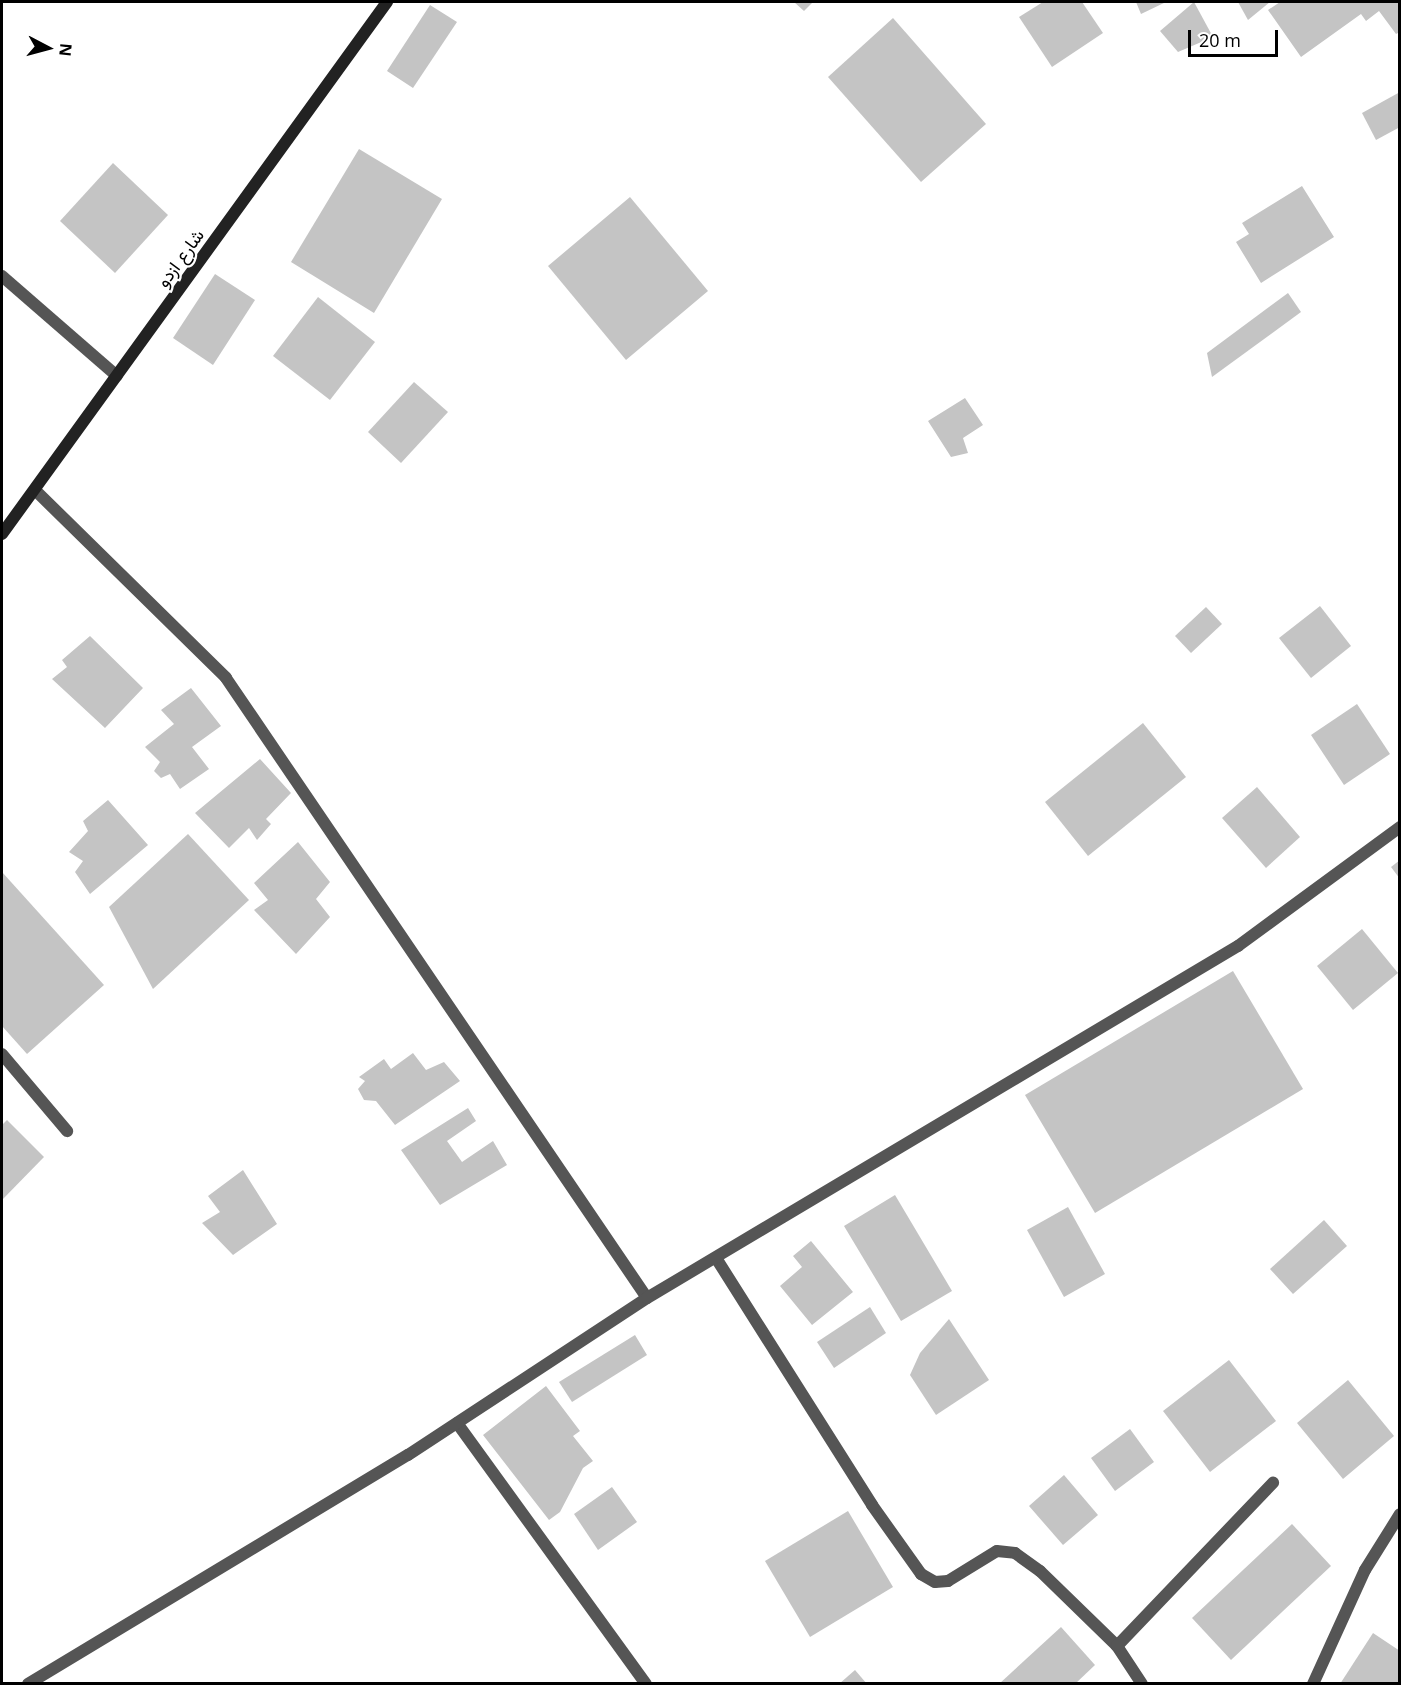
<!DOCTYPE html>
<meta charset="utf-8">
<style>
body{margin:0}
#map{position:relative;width:1401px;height:1685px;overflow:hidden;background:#fff;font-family:"Open Sans",Vazirmatn,sans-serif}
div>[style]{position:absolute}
.building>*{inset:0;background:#c4c4c4}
.street>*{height:12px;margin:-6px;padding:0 6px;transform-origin:6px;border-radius:6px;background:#555}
.secondary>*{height:12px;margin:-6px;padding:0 6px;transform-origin:6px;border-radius:6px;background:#222}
span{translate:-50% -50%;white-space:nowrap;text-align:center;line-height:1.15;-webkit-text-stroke:4.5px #fff;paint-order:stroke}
.street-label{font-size:18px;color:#000}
.frame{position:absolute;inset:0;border:3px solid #000;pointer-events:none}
.north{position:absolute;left:18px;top:18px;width:60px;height:60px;-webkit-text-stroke:4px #fff;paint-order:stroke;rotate:96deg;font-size:16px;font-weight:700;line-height:24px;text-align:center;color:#000}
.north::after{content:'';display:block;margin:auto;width:21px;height:27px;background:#000;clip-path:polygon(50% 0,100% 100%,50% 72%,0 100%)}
.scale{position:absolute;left:1188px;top:30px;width:90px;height:27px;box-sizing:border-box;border:3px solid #000;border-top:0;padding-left:8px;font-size:18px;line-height:21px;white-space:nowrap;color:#000;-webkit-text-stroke:4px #fff;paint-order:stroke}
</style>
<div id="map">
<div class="building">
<i style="clip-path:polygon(794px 2px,813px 2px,804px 11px)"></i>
<i style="clip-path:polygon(1043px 2px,1082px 2px,1103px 33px,1052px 67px,1019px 17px)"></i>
<i style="clip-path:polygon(1136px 2px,1166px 2px,1141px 14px)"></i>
<i style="clip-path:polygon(1194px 2px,1213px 37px,1178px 52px,1160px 31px)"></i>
<i style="clip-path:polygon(1238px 2px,1270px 2px,1248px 20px)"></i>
<i style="clip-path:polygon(1280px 2px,1400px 2px,1400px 32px,1396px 34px,1379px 11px,1366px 21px,1361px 14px,1301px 57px,1268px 10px)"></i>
<i style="clip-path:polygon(430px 5px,457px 22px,413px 88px,387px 71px)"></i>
<i style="clip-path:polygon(893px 18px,986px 124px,921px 182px,828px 77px)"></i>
<i style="clip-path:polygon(1400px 92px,1400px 127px,1376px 140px,1362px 113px)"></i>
<i style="clip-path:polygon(359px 149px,442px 199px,374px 313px,291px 262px)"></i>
<i style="clip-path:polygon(113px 163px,168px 215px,115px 273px,60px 221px)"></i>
<i style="clip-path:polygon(1302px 186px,1334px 237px,1261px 283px,1236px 242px,1249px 234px,1242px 223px)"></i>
<i style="clip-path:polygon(630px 197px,708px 291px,626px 360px,548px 266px)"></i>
<i style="clip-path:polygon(215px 274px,255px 300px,213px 365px,173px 338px)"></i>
<i style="clip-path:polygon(1288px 293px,1301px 312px,1212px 377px,1207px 353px)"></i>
<i style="clip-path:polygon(318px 297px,375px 342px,330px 400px,273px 356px)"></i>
<i style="clip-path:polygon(414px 382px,448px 412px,401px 463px,368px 432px)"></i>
<i style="clip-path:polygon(965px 398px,983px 425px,963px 438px,968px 453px,951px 457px,928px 421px)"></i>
<i style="clip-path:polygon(1320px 606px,1351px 646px,1311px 678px,1279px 638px)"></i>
<i style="clip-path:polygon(1206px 607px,1222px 624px,1191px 653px,1175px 636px)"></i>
<i style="clip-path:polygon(90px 636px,143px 688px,105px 728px,52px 679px,67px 667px,62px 660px)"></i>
<i style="clip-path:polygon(191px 688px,221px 726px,192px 747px,209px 769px,180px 789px,170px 774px,161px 778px,154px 771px,160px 762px,145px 747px,174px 724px,161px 710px)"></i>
<i style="clip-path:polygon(1357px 704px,1390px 754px,1344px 785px,1311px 735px)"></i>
<i style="clip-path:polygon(1143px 723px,1186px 777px,1088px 856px,1045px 802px)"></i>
<i style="clip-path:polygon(260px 759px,291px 793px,266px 819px,271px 824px,257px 840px,249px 828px,229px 848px,195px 813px)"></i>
<i style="clip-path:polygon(1257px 787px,1300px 837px,1266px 868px,1222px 818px)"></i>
<i style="clip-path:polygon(108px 800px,148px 845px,90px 894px,75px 872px,83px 861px,69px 852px,88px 831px,83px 821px)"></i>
<i style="clip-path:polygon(188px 834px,249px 900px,153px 989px,109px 907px)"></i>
<i style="clip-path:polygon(298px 842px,330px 882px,316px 899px,330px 917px,296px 954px,254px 910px,268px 900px,254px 883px)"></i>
<i style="clip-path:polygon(1400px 860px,1400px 879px,1391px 867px)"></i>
<i style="clip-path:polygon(2px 872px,104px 985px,27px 1054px,2px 1026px)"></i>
<i style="clip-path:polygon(1362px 929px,1398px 973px,1353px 1010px,1317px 966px)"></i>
<i style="clip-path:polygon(1233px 971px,1303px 1089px,1095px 1213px,1025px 1095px)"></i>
<i style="clip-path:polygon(413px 1053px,426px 1070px,444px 1062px,460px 1081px,395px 1125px,376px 1101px,364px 1100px,358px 1089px,365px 1081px,359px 1077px,384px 1059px,391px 1069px)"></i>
<i style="clip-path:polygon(468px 1108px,476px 1121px,447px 1141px,462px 1162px,493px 1141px,507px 1165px,440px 1205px,401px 1150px)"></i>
<i style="clip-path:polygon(7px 1120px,44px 1157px,2px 1200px,2px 1125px)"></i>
<i style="clip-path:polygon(243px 1170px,277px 1224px,233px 1255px,202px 1223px,220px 1212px,208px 1196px)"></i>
<i style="clip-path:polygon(895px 1195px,952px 1291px,901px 1321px,844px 1226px)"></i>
<i style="clip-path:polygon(1068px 1207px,1105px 1274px,1064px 1297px,1027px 1230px)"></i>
<i style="clip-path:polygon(1324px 1220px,1347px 1246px,1293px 1294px,1270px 1269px)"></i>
<i style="clip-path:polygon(811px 1241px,853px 1292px,812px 1325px,780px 1286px,802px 1267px,793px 1256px)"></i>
<i style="clip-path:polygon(870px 1307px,886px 1333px,834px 1368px,817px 1342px)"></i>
<i style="clip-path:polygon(949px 1319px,989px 1380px,936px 1415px,910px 1375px,920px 1353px)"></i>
<i style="clip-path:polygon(635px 1335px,647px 1355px,572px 1402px,559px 1382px)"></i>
<i style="clip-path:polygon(1229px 1360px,1276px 1421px,1210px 1472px,1163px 1411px)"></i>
<i style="clip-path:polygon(1348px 1380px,1394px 1436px,1343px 1479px,1297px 1423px)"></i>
<i style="clip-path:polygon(546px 1386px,580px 1431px,573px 1436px,593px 1461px,583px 1468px,560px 1512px,549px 1520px,483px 1435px)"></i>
<i style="clip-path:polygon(1130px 1429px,1154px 1462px,1115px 1491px,1091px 1458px)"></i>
<i style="clip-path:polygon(1064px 1475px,1098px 1515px,1063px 1545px,1029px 1506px)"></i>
<i style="clip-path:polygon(612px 1487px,637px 1522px,598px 1550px,574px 1514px)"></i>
<i style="clip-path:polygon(848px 1511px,893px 1587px,810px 1637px,765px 1561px)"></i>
<i style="clip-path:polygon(1292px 1524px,1331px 1566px,1231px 1660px,1192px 1618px)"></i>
<i style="clip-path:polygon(1061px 1627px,1095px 1665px,1075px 1684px,999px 1684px)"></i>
<i style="clip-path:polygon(1373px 1633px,1400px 1651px,1400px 1684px,1340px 1684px)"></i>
<i style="clip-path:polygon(855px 1670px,867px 1684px,839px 1684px)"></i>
</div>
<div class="street">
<i style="left:2px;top:276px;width:152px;rotate:41deg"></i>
<i style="left:35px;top:490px;width:268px;rotate:44.5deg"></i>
<i style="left:226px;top:678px;width:749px;rotate:55.82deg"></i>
<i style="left:2px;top:1054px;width:101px;rotate:49.8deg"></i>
<i style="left:716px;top:1258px;width:292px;rotate:57.7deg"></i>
<i style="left:872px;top:1505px;width:85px;rotate:54.6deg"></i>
<i style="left:921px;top:1574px;width:16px;rotate:30deg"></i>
<i style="left:935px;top:1582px;width:13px;rotate:-4deg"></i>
<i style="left:948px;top:1581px;width:57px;rotate:-31.5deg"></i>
<i style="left:997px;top:1551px;width:18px;rotate:6deg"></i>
<i style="left:1015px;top:1553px;width:31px;rotate:36deg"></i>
<i style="left:1040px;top:1571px;width:107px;rotate:44.2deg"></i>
<i style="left:1117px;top:1646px;width:45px;rotate:56.7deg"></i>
<i style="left:457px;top:1423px;width:322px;rotate:54.1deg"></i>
<i style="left:1117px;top:1646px;width:226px;rotate:-46.3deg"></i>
<i style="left:28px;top:1684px;width:444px;rotate:-31.1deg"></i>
<i style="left:408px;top:1455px;width:286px;rotate:-33.3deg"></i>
<i style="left:647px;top:1298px;width:688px;rotate:-30.78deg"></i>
<i style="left:1238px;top:946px;width:201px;rotate:-36.3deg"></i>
<i style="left:1313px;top:1684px;width:125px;rotate:-65.5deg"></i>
<i style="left:1365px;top:1570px;width:66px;rotate:-58deg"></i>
</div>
<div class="secondary">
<i style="left:2px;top:534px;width:657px;rotate:-54.11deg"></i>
</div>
<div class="street-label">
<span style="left:180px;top:258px;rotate:-54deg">شارع ازدو</span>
</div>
<div class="frame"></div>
<div class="north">N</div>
<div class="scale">20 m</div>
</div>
